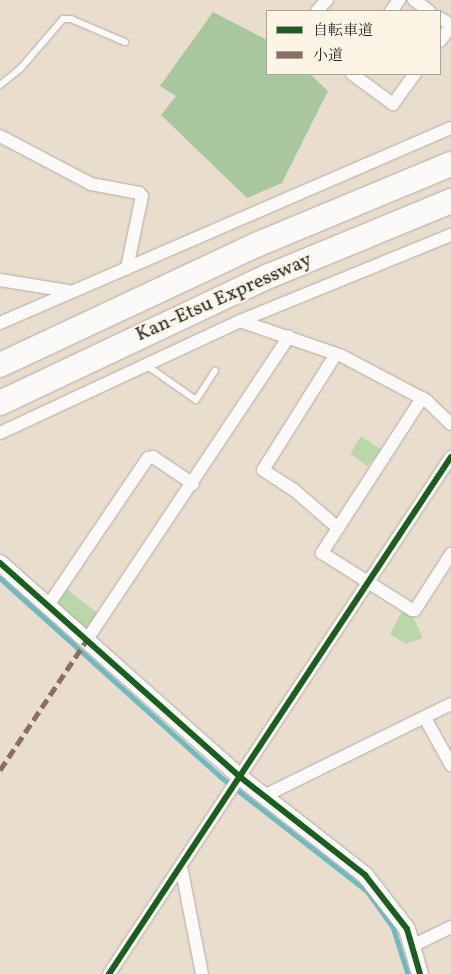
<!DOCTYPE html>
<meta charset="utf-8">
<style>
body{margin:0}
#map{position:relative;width:451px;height:974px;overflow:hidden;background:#e9dece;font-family:Vollkorn,"Noto Serif JP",serif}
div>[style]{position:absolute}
.green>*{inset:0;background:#b9d7a9}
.forest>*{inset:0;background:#a9c79e}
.stream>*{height:4.5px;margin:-2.25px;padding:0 2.25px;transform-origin:2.25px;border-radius:2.25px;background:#70b9c1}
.roads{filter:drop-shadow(0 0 1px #b4aca3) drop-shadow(0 0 1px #b4aca3)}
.service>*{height:6px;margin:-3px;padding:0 3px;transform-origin:3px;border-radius:3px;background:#fcfaf8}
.minor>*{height:12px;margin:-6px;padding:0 6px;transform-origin:6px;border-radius:6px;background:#fcfaf8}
.tertiary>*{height:16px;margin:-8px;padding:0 8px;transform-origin:8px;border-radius:8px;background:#fcfaf8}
.motorway>*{height:24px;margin:-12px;padding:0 12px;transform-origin:12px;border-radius:12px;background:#fcfaf8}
.quiet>*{height:5px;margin-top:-2.5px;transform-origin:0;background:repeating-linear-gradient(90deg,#8d6e63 0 10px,transparent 0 15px)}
.cycleway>*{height:6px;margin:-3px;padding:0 3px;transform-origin:3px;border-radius:3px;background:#1b5e20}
span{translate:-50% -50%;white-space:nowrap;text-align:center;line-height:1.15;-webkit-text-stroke:4.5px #fcf5e5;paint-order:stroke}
.street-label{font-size:20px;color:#2b2b2b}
.legend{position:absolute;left:266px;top:10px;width:175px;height:65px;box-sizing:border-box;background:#fcf5e5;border:1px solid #a8a49b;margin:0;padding:6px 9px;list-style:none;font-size:15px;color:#2b2b2b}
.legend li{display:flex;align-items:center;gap:10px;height:25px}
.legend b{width:25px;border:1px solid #a8a49b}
</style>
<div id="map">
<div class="green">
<i style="clip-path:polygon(361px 436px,382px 450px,367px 466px,350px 454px)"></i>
<i style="clip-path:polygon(65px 588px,100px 615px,91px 627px,85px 628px,61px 610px,63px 607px,55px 601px)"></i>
<i style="clip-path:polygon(402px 611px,413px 617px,423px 638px,406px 644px,390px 634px)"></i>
</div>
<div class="forest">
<i style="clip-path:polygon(213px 12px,267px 40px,267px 74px,310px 74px,328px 91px,282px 183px,247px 198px,161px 115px,176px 96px,160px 86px)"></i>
</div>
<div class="stream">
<i style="left:0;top:578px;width:297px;rotate:42deg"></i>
<i style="left:221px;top:777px;width:185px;rotate:38deg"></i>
<i style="left:367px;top:891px;width:44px;rotate:54.2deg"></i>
<i style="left:393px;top:927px;width:49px;rotate:72.3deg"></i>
</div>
<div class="roads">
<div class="service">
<i style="left:0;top:85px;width:26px;rotate:-39deg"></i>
<i style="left:20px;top:69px;width:66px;rotate:-49.3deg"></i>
<i style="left:63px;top:19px;width:8px"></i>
<i style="left:71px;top:19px;width:59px;rotate:23.1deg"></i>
<i style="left:146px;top:365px;width:61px;rotate:35deg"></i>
<i style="left:196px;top:400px;width:35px;rotate:-57deg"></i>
</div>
<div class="minor">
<i style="left:414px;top:0;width:19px;rotate:36deg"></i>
<i style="left:317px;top:11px;width:15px;rotate:-48deg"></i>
<i style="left:391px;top:11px;width:14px;rotate:-54deg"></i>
<i style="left:440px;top:18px;width:13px;rotate:32deg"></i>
<i style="left:440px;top:41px;width:19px;rotate:-54deg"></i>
<i style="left:352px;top:74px;width:51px;rotate:36.2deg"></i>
<i style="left:393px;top:104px;width:37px;rotate:-54deg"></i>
<i style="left:0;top:136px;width:103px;rotate:27.8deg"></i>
<i style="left:91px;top:184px;width:49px;rotate:10.6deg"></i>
<i style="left:139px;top:193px;width:4px;rotate:45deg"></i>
<i style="left:142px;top:196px;width:74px;rotate:101.8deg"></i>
<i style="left:0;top:280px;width:69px;rotate:9.2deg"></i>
<i style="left:240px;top:321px;width:108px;rotate:18.9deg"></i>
<i style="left:342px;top:356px;width:96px;rotate:27.9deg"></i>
<i style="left:427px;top:401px;width:33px;rotate:44deg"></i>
<i style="left:0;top:323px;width:491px;rotate:-23.4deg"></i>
<i style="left:336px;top:354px;width:137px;rotate:122.2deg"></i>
<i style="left:263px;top:470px;width:37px;rotate:33deg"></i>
<i style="left:294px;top:490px;width:58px;rotate:40.8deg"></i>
<i style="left:338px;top:528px;width:30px;rotate:123deg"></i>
<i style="left:322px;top:553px;width:107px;rotate:32.3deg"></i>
<i style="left:412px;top:610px;width:3px"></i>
<i style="left:415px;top:610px;width:67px;rotate:-57.3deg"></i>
<i style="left:0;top:433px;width:265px;rotate:-25deg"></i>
<i style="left:240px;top:321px;width:228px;rotate:-22.2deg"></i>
<i style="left:338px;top:528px;width:155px;rotate:-57.1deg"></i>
<i style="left:47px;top:607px;width:180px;rotate:-55.9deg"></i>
<i style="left:148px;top:458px;width:5px;rotate:-11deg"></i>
<i style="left:153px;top:457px;width:48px;rotate:34deg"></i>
<i style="left:86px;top:641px;width:366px;rotate:-56.3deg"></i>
<i style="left:425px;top:718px;width:54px;rotate:61deg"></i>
<i style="left:264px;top:796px;width:208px;rotate:-26.2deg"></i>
<i style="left:181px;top:866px;width:110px;rotate:79deg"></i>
<i style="left:414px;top:945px;width:41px;rotate:-25.9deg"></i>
<i style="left:109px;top:974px;width:620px;rotate:-56.52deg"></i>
</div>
<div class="tertiary">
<i style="left:0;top:563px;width:322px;rotate:41.7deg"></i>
<i style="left:240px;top:777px;width:159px;rotate:38.1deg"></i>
<i style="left:365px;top:875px;width:68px;rotate:52.1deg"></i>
<i style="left:407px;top:929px;width:47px;rotate:73.9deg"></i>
</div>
<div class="motorway">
<i style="left:0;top:365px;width:283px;rotate:-25.1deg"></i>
<i style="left:256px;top:245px;width:211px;rotate:-22.6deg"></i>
<i style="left:0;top:403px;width:297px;rotate:-25.3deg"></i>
<i style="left:269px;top:276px;width:197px;rotate:-22.4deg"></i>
</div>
</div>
<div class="quiet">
<i style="left:0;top:770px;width:155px;rotate:-56.3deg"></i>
</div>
<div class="cycleway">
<i style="left:0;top:563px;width:322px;rotate:41.7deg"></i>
<i style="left:240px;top:777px;width:159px;rotate:38.1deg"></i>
<i style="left:365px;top:875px;width:68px;rotate:52.1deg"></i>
<i style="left:407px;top:929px;width:47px;rotate:73.9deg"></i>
<i style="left:109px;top:974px;width:620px;rotate:-56.52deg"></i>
</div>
<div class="street-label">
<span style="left:224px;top:298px;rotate:-24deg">Kan-Etsu Expressway</span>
</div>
<ul class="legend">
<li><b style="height:6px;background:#1b5e20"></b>自転車道</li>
<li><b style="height:6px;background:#8d6e63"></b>小道</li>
</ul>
</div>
